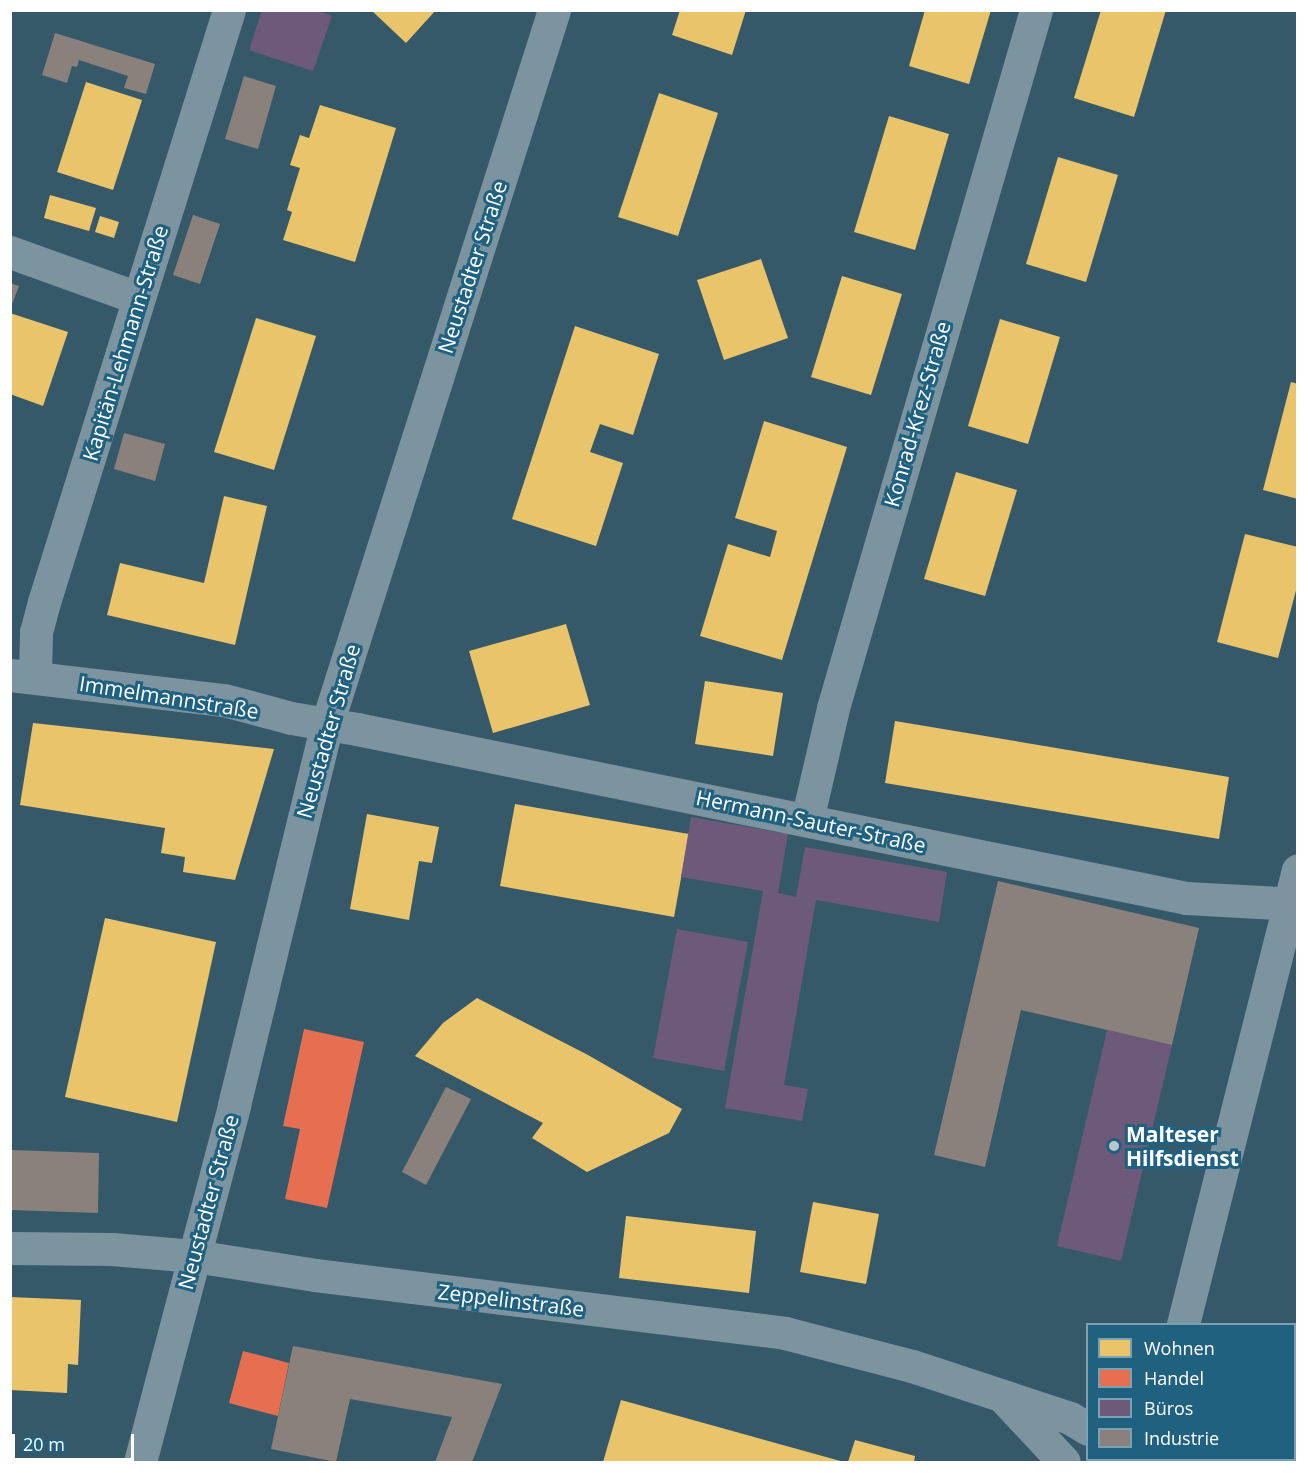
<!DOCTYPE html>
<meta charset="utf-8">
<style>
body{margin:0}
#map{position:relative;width:1308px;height:1473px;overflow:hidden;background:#36596a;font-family:"Open Sans",sans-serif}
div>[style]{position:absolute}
.homes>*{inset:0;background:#e9c46a}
.shops>*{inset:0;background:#e76f51}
.offices>*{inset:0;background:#6d597a}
.industry>*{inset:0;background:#8a817c}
.street>*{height:33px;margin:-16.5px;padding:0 16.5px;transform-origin:16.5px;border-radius:16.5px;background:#7c94a0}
.dots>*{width:16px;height:16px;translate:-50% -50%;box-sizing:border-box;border:3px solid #206180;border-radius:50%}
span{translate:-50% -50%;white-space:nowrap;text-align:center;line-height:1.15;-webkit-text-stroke:6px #206180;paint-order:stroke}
.street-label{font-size:21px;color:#fff}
.poi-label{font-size:21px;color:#fff;font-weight:700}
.left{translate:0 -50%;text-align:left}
.frame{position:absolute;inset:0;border:12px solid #fff;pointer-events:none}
.legend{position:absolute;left:1086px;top:1323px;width:210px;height:138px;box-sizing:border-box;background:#206180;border:2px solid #79a0b3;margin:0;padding:8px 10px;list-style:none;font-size:18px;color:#fff}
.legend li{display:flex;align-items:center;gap:12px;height:30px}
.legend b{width:30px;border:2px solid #79a0b3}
.scale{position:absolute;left:12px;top:1434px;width:122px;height:27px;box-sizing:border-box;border:3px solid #fff;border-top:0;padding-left:8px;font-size:18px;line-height:21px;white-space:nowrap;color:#fff;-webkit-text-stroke:4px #206180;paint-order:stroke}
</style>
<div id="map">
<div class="homes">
<i style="clip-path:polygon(371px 10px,436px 10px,406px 43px)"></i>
<i style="clip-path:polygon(680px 10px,746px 10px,732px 55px,672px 35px)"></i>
<i style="clip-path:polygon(925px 10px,991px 10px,969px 84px,909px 66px)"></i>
<i style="clip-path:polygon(1101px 10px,1166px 10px,1134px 117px,1074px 98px)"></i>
<i style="clip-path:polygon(86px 82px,142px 100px,113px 190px,57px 172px)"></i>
<i style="clip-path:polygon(659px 93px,718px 113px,678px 236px,618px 217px)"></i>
<i style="clip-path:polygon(320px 105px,396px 128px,355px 262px,283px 240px,292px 212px,287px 210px,300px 168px,290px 165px,300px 135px,309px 138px)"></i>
<i style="clip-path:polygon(889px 116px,949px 134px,915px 250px,854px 232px)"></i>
<i style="clip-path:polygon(1058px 157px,1118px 175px,1086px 282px,1026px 264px)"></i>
<i style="clip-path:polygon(50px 195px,96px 208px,89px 231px,44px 218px)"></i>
<i style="clip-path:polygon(100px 216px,119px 222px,114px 238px,95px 232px)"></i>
<i style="clip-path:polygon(761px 259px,788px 338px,724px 360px,697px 280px)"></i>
<i style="clip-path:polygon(842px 276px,902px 294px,871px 395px,811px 377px)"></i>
<i style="clip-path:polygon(10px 313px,68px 332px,43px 406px,10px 394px)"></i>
<i style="clip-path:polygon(256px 318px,316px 336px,274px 470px,214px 452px)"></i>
<i style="clip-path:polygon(1000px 319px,1060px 337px,1028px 444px,968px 426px)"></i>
<i style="clip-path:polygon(575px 326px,659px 354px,633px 435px,600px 424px,590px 452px,623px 463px,596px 546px,512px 519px)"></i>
<i style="clip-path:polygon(1291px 382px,1298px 384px,1298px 499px,1263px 490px)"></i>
<i style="clip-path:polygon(764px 421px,847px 447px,782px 660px,700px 636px,728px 544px,770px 557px,777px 531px,735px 518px)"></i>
<i style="clip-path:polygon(956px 472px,1017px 490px,985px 596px,924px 579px)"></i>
<i style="clip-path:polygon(224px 496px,267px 506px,235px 645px,107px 615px,120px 563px,204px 583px)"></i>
<i style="clip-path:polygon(1245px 534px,1298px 547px,1298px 583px,1278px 658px,1217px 642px)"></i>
<i style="clip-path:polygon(566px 624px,590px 705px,493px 733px,469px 651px)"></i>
<i style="clip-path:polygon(705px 681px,783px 693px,773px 756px,695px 744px)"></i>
<i style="clip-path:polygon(895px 721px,1229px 777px,1219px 839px,885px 783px)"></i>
<i style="clip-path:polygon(33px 723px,274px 749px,235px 880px,183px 872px,185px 857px,161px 853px,165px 828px,20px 805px)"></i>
<i style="clip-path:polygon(515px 804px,689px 834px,674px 917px,500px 886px)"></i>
<i style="clip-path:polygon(367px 814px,439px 827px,432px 863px,419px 861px,409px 920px,350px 909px)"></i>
<i style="clip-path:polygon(105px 918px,216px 942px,177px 1122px,65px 1097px)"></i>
<i style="clip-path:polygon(477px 998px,588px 1055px,682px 1109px,669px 1133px,587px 1172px,532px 1138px,543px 1123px,415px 1056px,443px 1023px)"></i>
<i style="clip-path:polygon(813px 1202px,879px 1214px,866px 1284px,800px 1272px)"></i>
<i style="clip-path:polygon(626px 1216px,756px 1231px,749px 1293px,619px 1278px)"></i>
<i style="clip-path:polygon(10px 1297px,81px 1300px,78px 1365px,68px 1364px,67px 1393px,10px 1390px)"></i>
<i style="clip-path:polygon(621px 1400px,844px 1462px,603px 1462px)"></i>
<i style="clip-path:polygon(855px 1440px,915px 1456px,914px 1462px,848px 1462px)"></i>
</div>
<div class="shops">
<i style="clip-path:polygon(304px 1029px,364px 1042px,327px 1208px,285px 1199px,300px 1129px,283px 1126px)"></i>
<i style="clip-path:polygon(243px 1351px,289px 1363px,278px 1416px,229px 1403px)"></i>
</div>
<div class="offices">
<i style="clip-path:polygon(262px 10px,316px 10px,332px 16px,313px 71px,249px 50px)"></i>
<i style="clip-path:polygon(691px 817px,788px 834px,778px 893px,796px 897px,805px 847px,947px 872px,939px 922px,816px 900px,784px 1085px,808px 1089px,802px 1121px,725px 1108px,763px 891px,681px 877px)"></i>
<i style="clip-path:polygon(677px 929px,748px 942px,724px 1071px,653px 1058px)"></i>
<i style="clip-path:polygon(1107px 1030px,1172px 1045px,1121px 1261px,1057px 1246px)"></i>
</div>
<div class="industry">
<i style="clip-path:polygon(55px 33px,155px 64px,146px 94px,124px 88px,128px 76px,79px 60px,77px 67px,72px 66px,67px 83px,42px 75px)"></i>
<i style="clip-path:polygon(244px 76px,276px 86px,258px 149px,225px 139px)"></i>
<i style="clip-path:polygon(193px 215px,220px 224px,200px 284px,173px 275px)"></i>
<i style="clip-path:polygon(10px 283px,19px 286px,11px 307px,10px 307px)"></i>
<i style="clip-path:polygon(124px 433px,165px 444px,155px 481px,114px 469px)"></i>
<i style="clip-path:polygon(998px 881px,1199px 928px,1172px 1045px,1021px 1010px,985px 1167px,934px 1155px)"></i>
<i style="clip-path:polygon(446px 1087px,471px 1099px,426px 1185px,402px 1172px)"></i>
<i style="clip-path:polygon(10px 1150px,99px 1153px,98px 1213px,10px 1210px)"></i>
<i style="clip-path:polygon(293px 1346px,502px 1384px,472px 1462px,435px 1462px,452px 1417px,350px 1399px,336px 1462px,271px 1449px)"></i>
</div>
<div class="street">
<i style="left:10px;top:252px;width:136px;rotate:19.8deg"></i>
<i style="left:10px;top:675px;width:215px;rotate:6.7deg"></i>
<i style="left:224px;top:700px;width:69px;rotate:15deg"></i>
<i style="left:291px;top:718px;width:67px;rotate:9.5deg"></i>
<i style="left:357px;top:729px;width:846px;rotate:11.52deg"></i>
<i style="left:1186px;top:898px;width:112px;rotate:3.1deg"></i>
<i style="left:35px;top:677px;width:45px;rotate:-88.7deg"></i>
<i style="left:36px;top:632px;width:31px;rotate:-75deg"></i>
<i style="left:44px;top:602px;width:620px;rotate:-72.65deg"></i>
<i style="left:807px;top:820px;width:115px;rotate:-76.9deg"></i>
<i style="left:833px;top:708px;width:727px;rotate:-73.78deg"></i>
<i style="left:10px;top:1248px;width:102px;rotate:0.6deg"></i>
<i style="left:112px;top:1249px;width:82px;rotate:4.9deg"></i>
<i style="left:194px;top:1256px;width:122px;rotate:8.9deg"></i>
<i style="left:315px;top:1275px;width:474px;rotate:7deg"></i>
<i style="left:785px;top:1333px;width:131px;rotate:14.6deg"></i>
<i style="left:912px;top:1366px;width:166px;rotate:18.2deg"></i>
<i style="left:1070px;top:1418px;width:21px;rotate:31deg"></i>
<i style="left:1183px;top:1324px;width:468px;rotate:-75.8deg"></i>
<i style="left:1005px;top:1399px;width:86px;rotate:46.9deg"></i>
<i style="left:1128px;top:1460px;width:4px;rotate:34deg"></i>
<i style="left:140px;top:1462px;width:369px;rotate:-75.2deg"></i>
<i style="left:234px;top:1105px;width:392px;rotate:-76.3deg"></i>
<i style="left:327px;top:724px;width:749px;rotate:-72.36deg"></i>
</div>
<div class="dots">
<i style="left:1114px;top:1146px;background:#b9c5cb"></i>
</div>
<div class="street-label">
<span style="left:472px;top:267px;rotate:-72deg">Neustadter Straße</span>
<span style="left:125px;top:343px;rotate:-73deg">Kapitän-Lehmann-Straße</span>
<span style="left:917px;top:414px;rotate:-74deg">Konrad-Krez-Straße</span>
<span style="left:169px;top:697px;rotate:9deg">Immelmannstraße</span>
<span style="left:328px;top:731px;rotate:-74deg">Neustadter Straße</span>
<span style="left:811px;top:821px;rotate:12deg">Hermann-Sauter-Straße</span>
<span style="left:208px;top:1202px;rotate:-75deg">Neustadter Straße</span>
<span style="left:511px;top:1300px;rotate:7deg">Zeppelinstraße</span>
</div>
<div class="poi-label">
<span class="left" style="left:1126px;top:1146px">Malteser<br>Hilfsdienst</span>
</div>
<div class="frame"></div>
<ul class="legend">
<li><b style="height:16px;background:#e9c46a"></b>Wohnen</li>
<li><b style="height:16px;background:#e76f51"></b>Handel</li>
<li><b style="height:16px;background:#6d597a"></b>Büros</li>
<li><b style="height:16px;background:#8a817c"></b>Industrie</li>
</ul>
<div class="scale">20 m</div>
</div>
